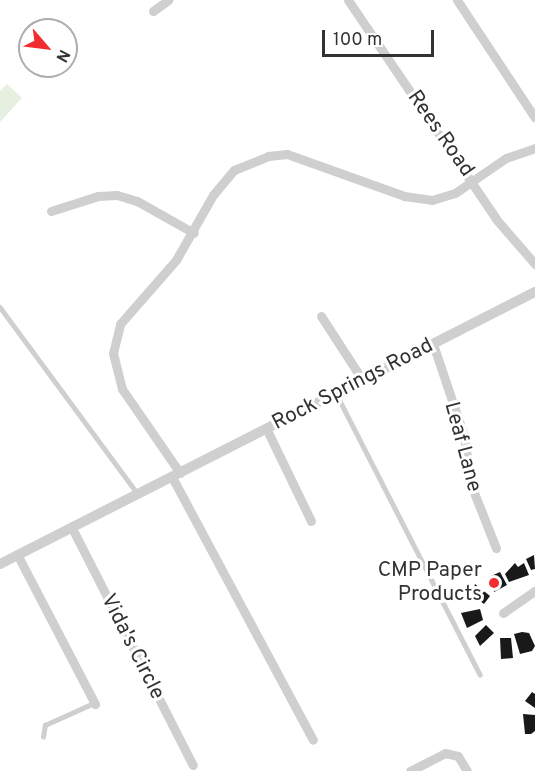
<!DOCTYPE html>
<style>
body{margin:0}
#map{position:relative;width:535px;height:771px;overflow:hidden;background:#fff;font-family:Overpass,sans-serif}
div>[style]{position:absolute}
.green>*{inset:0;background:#e7efe0}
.building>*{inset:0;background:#191919}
.service>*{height:4.5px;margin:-2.25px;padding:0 2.25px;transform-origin:2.25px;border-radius:2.25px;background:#cfcfcf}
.minor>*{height:9px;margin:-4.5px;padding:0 4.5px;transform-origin:4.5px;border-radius:4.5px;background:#cfcfcf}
.tertiary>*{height:10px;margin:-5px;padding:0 5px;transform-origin:5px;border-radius:5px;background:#cfcfcf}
.dots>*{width:16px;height:16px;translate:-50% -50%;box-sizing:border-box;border:3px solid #fff;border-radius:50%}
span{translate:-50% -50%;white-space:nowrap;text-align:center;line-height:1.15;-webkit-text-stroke:6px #fff;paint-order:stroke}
.street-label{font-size:21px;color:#323232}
.poi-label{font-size:21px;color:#323232}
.right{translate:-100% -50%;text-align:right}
.north{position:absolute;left:18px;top:18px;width:60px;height:60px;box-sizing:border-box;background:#fff;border:2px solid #adadad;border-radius:50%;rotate:118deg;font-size:16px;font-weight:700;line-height:24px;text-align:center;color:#323232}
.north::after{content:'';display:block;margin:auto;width:21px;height:27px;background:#f22b2e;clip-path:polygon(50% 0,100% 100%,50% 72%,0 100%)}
.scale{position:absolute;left:322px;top:30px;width:112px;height:27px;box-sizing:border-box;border:3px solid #323232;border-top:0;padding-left:8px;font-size:18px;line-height:21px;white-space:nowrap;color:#323232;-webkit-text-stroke:4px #fff;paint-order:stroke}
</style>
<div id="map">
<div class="green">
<i style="clip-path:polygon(7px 84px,22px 98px,0 122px,0 91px)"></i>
</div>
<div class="building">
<i style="clip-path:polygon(534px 555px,535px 569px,531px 570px,526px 559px)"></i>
<i style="clip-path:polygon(515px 563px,518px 567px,524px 563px,529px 575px,509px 582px,505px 574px)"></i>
<i style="clip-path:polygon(500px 572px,507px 585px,494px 592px,491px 576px)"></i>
<i style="clip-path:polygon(475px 584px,490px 596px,484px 604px,472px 595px)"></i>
<i style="clip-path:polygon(480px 609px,483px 620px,467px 628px,461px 613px)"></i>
<i style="clip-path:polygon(486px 625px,494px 633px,480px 646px,475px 636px)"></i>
<i style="clip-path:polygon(522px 632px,529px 633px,535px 646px,532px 651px,520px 654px,514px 634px)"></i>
<i style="clip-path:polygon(500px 638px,511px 638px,513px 658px,501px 659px)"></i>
<i style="clip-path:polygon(532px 692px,535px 694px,535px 708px,525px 701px)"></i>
<i style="clip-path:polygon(523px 714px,535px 715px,535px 731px,531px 734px,525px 734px)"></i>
</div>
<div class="service">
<i style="left:0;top:307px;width:232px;rotate:53.6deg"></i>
<i style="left:337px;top:395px;width:314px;rotate:62.9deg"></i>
<i style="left:43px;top:737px;width:12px;rotate:-81deg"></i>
<i style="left:45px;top:725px;width:54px;rotate:-24.2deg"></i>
</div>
<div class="minor">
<i style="left:348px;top:0;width:264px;rotate:55.9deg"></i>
<i style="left:496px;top:219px;width:60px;rotate:49.1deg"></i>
<i style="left:457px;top:0;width:141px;rotate:56.5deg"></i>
<i style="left:153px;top:11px;width:19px;rotate:-36deg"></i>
<i style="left:51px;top:211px;width:49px;rotate:-17.7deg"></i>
<i style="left:98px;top:196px;width:19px;rotate:-3deg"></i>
<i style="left:117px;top:195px;width:21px;rotate:17deg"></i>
<i style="left:137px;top:201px;width:65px;rotate:29.3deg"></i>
<i style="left:321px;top:316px;width:77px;rotate:57.1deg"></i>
<i style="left:433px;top:344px;width:97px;rotate:71.4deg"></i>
<i style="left:464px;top:436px;width:49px;rotate:81.9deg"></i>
<i style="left:471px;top:485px;width:68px;rotate:68.4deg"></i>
<i style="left:267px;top:430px;width:101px;rotate:64.2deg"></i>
<i style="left:180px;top:473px;width:102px;rotate:-124.6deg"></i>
<i style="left:122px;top:389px;width:37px;rotate:-104deg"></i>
<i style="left:113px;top:353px;width:30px;rotate:-76deg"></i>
<i style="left:120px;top:324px;width:85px;rotate:-48.8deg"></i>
<i style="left:176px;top:260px;width:75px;rotate:-60.4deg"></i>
<i style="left:213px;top:195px;width:33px;rotate:-50deg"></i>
<i style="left:234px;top:170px;width:37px;rotate:-22deg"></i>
<i style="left:268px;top:156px;width:19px;rotate:-6deg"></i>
<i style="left:287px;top:154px;width:124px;rotate:19.7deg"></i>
<i style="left:404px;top:196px;width:28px;rotate:8deg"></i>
<i style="left:432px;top:200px;width:24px;rotate:-17deg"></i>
<i style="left:455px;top:193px;width:62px;rotate:-34.5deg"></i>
<i style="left:506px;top:158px;width:31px;rotate:-19deg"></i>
<i style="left:172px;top:477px;width:298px;rotate:61.8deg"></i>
<i style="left:72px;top:528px;width:266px;rotate:63deg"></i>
<i style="left:18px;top:556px;width:167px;rotate:62.5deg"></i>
<i style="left:503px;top:613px;width:39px;rotate:-35deg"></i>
<i style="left:410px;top:771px;width:39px;rotate:-27deg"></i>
<i style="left:445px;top:753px;width:13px;rotate:13deg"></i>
<i style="left:458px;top:756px;width:17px;rotate:59deg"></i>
</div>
<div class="tertiary">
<i style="left:0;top:564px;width:600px;rotate:-26.95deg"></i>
</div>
<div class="dots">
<i style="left:494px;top:583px;background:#f22b2e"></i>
</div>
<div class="street-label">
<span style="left:440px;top:134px;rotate:55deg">Rees Road</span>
<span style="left:353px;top:385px;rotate:-27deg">Rock Springs Road</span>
<span style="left:462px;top:447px;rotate:75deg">Leaf Lane</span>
<span style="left:132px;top:647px;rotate:63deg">Vida's Circle</span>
</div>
<div class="poi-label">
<span class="right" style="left:482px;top:583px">CMP Paper<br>Products</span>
</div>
<div class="north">N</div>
<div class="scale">100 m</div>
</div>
